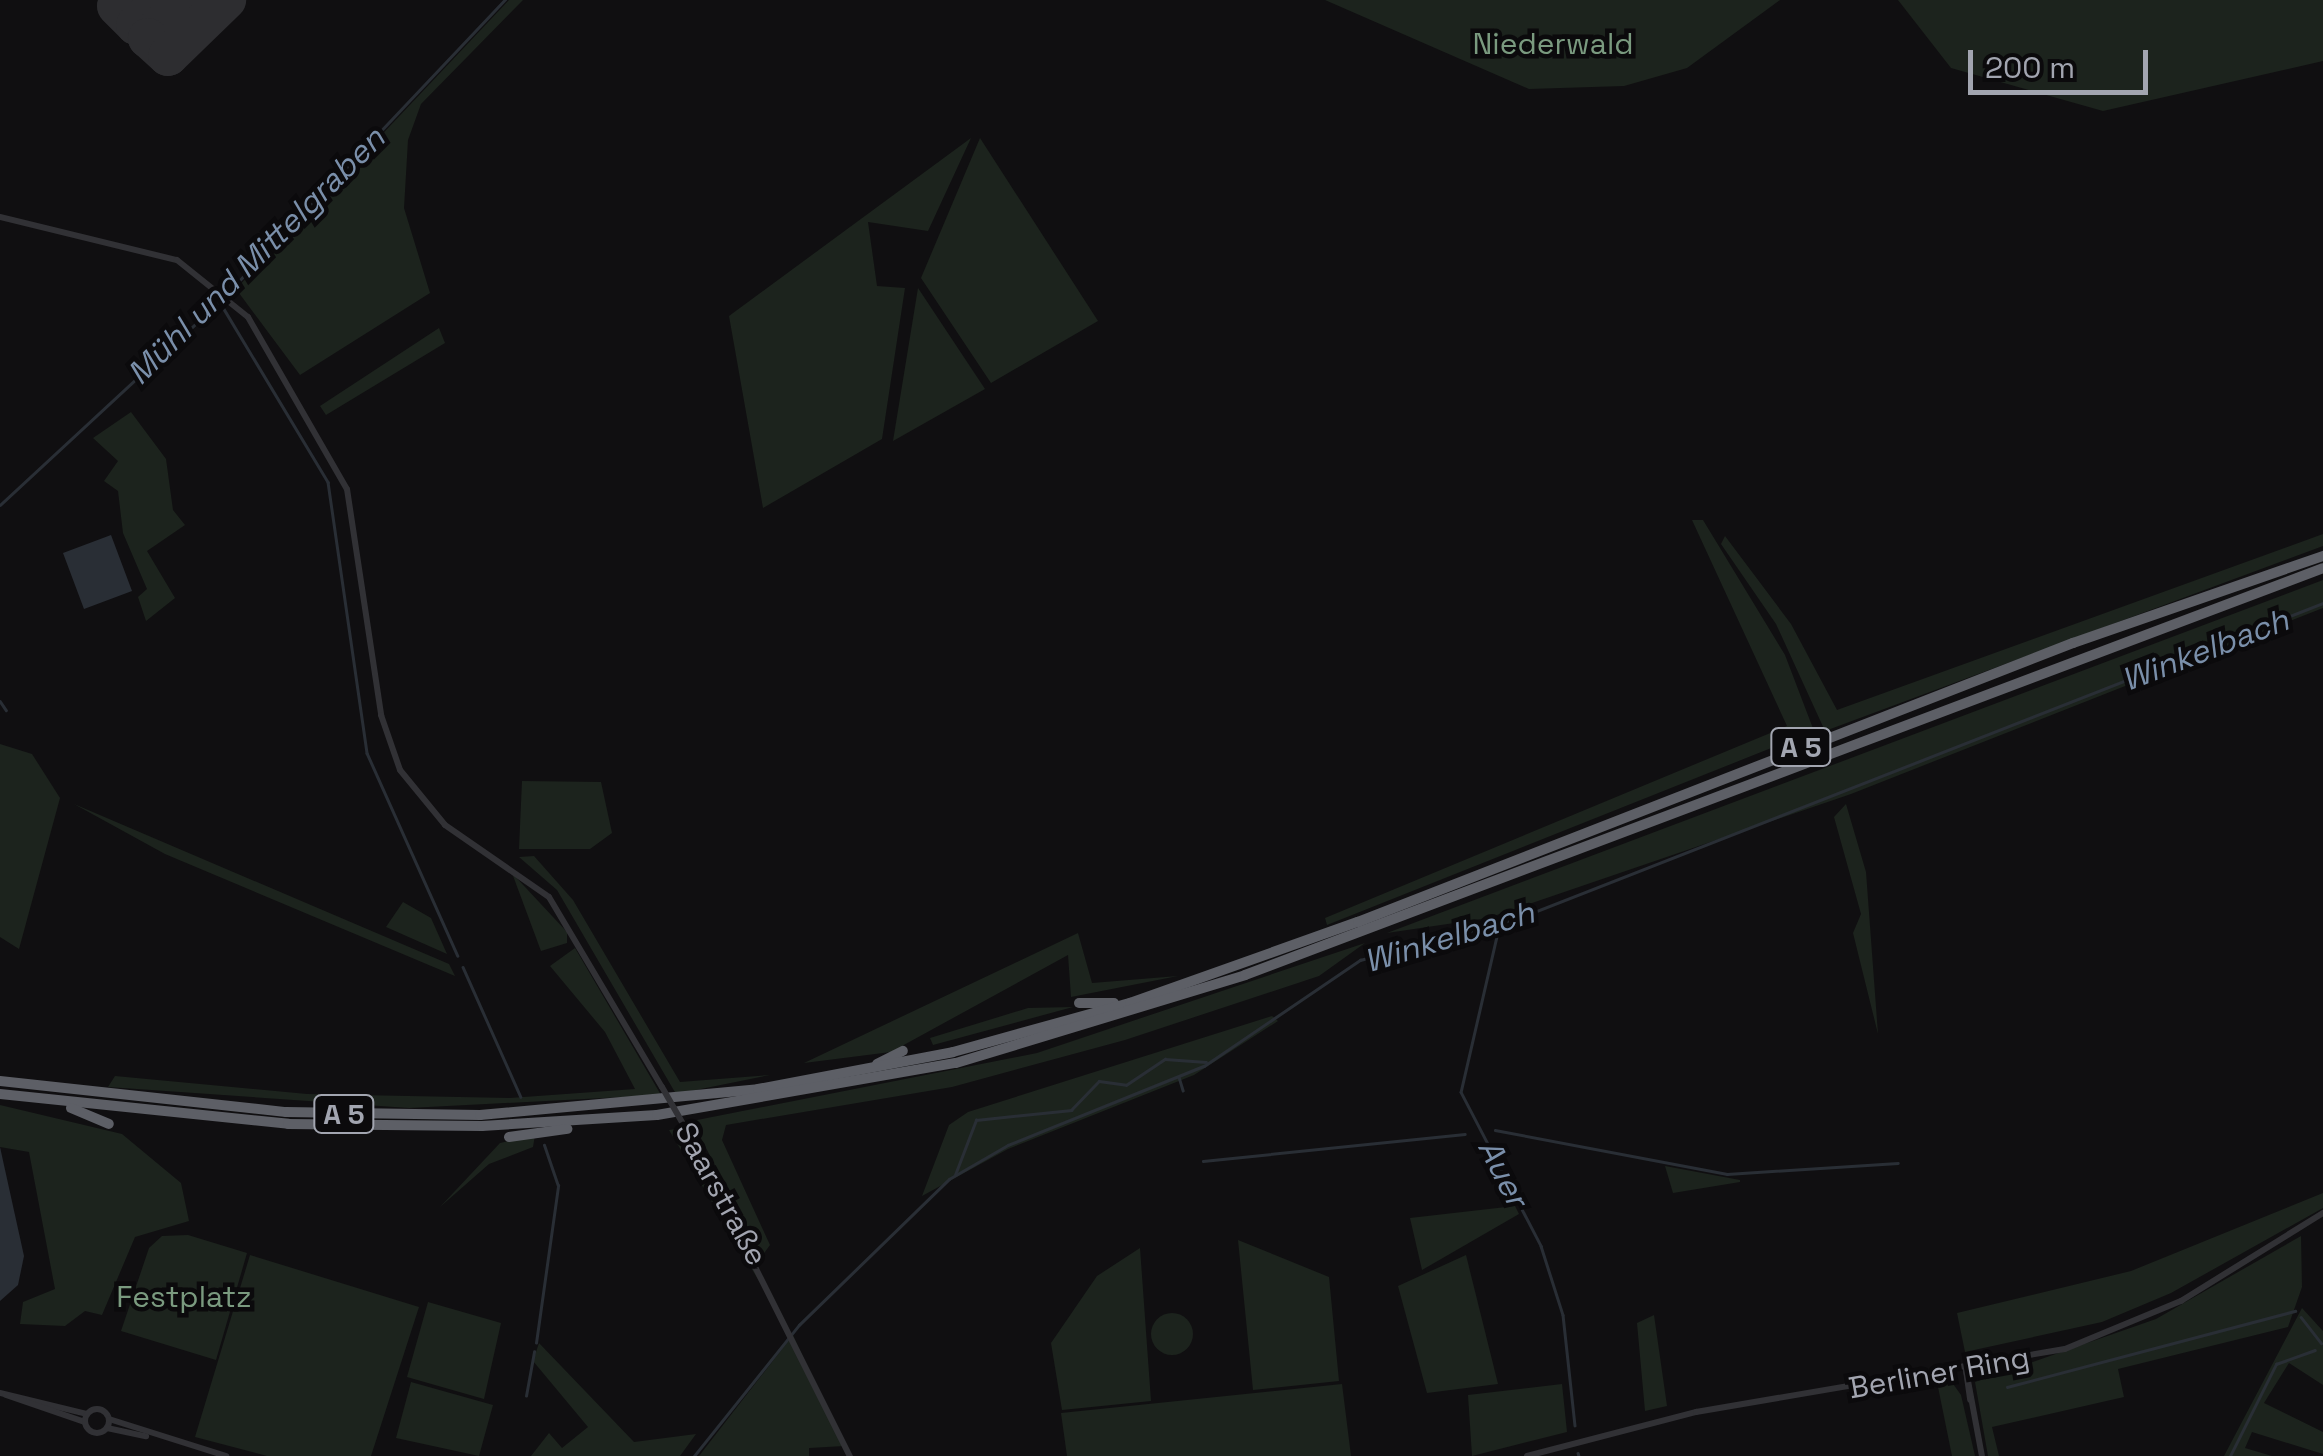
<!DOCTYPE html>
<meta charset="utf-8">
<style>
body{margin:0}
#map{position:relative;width:2323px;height:1456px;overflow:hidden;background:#100f11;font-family:"Space Grotesk",sans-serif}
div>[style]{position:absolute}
.green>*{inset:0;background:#1c231d}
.round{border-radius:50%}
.water>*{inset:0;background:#292e35}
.stream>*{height:2.5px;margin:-1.25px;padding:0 1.25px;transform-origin:1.25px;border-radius:1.25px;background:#292e35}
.runway>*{height:40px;margin:-20px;padding:0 20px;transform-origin:20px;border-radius:20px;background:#2d2d30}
.tertiary>*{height:6px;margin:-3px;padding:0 3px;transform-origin:3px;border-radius:3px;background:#313135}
.tertiary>.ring{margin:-3px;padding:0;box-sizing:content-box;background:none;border:6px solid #313135;border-radius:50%}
.motorway>*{height:10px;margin:-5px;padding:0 5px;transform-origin:5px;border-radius:5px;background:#5d5f66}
.tertiary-bridge>*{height:6px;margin:-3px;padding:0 3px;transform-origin:3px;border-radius:3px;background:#313135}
span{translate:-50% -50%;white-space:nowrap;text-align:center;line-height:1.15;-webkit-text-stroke:9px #0b0a0c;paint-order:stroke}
.shield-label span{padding:2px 8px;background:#0b0a0c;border:2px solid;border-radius:8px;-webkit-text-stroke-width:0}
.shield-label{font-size:28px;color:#a2a5b0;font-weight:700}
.park-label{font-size:30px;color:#7a9a7f}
.street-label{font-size:30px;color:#a2a5b0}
.water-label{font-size:32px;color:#7a8faa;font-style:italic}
.scale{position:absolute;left:1968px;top:50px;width:180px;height:45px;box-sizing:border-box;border:5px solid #a2a5b0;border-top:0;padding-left:12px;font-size:30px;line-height:35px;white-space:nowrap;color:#a2a5b0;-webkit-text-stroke:8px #0b0a0c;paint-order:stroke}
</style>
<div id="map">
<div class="green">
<i style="clip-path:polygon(509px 0,523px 0,421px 104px,408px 140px,404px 208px,430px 293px,300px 375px,236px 289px)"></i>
<i style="clip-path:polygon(1325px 0,1780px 0,1687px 68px,1624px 86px,1529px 89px)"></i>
<i style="clip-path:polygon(1898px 0,2323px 0,2323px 61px,2103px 111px,1951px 68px)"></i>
<i style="clip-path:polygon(971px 138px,928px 231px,868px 222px,877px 286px,905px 288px,882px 439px,763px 508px,729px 316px)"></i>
<i style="clip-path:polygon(980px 138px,1098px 321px,991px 383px,921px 278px)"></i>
<i style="clip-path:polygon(918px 288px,985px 389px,893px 441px)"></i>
<i style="clip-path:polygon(439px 328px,445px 343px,326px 415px,320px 406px)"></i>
<i style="clip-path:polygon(131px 412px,166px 459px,173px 510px,185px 525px,147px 551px,175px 598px,146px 621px,138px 597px,147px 589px,123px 533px,118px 491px,104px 481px,118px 461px,93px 438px)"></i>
<i style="clip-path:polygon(1692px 520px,1703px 520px,1785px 655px,1814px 731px,1327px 925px,1325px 918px,1787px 726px)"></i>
<i style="clip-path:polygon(2323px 534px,2323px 546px,1825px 731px,1776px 624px,1721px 544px,1725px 536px,1791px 624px,1837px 710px)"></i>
<i style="clip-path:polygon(2323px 580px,2323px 608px,1851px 794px,1488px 918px,1387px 933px)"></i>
<i style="clip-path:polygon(0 744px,32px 754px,60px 798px,19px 949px,0 937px)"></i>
<i style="clip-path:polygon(522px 781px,601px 782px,612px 833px,590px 849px,519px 849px)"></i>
<i style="clip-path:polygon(74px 804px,449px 964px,455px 976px,165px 854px)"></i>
<i style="clip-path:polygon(1846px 804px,1866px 872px,1878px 1034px,1853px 933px,1861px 914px,1834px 817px)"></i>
<i style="clip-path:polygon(534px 856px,573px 900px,680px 1082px,770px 1075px,676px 1094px,557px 890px,519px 857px)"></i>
<i style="clip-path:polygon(512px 873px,567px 932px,567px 943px,541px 951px)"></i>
<i style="clip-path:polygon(403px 902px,431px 918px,447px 954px,386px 927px)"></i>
<i style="clip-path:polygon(1078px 933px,1092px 983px,1178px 976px,1071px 997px,1068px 955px,891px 1052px,804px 1063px)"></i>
<i style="clip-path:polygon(1365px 943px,1319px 976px,1125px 1040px,952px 1087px,726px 1125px,722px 1140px,770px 1245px,762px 1256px,692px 1121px,1037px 1053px)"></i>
<i style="clip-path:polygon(575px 948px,661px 1095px,409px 1108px,108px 1087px,115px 1076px,307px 1094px,510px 1098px,635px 1089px,605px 1032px,550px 966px)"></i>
<i style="clip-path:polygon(1073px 1007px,933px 1045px,930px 1038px,1028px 1008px)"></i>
<i style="clip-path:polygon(1272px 1016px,1278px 1021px,1194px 1075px,1008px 1149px,922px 1196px,949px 1125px,968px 1112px)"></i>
<i style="clip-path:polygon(0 1105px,122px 1134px,181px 1183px,189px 1221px,135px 1237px,102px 1315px,85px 1311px,65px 1326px,20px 1324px,23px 1302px,55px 1289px,29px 1152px,0 1147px)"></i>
<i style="clip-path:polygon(681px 1128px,745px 1240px,784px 1323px,669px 1130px)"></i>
<i style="clip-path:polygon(535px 1135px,533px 1147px,489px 1164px,440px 1207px,500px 1143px)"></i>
<i style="clip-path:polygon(1665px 1166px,1740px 1180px,1740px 1182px,1673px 1193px)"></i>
<i style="clip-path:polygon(2323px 1193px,2323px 1208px,2171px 1293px,2102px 1322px,1965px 1352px,1957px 1313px,2131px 1271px)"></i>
<i style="clip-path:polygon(1515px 1206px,1519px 1214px,1422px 1270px,1410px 1218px)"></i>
<i style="clip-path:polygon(188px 1235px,247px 1253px,216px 1360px,121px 1331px,149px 1248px,162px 1236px)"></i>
<i style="clip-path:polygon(2301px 1236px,2302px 1287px,2288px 1327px,2118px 1369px,2124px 1397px,1992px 1427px,1999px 1456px,1988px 1456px,1975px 1382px,2156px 1319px)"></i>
<i style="clip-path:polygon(1238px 1240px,1329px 1277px,1339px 1381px,1253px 1390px)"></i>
<i style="clip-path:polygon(1140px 1248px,1151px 1401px,1062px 1410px,1051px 1343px,1097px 1276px)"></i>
<i style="clip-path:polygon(250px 1255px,419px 1307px,371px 1456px,267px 1456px,195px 1437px)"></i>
<i style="clip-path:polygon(1466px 1255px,1498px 1384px,1427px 1393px,1398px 1286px)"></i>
<i style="clip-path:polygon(428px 1302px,501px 1323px,484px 1399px,407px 1377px)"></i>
<i style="clip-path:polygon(2302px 1308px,2323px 1331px,2323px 1385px,2289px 1363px,2264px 1403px,2323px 1432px,2323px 1454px,2252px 1432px,2245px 1448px,2272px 1456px,2224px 1456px)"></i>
<i class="round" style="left:1151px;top:1313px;width:42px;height:42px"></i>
<i style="clip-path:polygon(1654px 1315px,1667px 1406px,1645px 1411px,1637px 1323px)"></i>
<i style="clip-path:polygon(793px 1335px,844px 1446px,809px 1448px,809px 1456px,699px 1456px)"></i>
<i style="clip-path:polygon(539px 1343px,634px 1442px,696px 1434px,680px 1456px,531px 1456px,549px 1433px,562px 1448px,588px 1427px,533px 1361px)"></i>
<i style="clip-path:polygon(1951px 1381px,1961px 1395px,1975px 1456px,1952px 1456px,1937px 1382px)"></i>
<i style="clip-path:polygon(411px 1382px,493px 1405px,479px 1456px,396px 1438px)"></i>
<i style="clip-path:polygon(1342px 1384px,1351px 1456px,1067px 1456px,1061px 1413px)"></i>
<i style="clip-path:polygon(1562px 1384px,1567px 1432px,1472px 1456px,1468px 1395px)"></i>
</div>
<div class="water">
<i style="clip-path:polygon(111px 535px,132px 591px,84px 609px,63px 553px)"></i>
<i style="clip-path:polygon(0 1147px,24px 1256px,18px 1285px,0 1301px)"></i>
</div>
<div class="stream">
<i style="left:221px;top:304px;width:208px;rotate:59deg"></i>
<i style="left:328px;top:482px;width:274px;rotate:81.8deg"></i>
<i style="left:367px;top:753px;width:222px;rotate:65.9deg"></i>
<i style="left:0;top:505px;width:299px;rotate:-42.8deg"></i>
<i style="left:219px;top:302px;width:416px;rotate:-46.6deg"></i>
<i style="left:0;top:701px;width:11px;rotate:56deg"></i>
<i style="left:1499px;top:928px;width:168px;rotate:103deg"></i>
<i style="left:1461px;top:1092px;width:174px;rotate:62.5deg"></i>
<i style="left:1541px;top:1246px;width:72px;rotate:72.3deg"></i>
<i style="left:1563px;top:1315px;width:111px;rotate:83.8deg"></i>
<i style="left:463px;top:967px;width:142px;rotate:66deg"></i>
<i style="left:1179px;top:1077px;width:14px;rotate:73deg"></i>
<i style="left:1495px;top:1130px;width:236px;rotate:10.7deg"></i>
<i style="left:1727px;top:1174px;width:171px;rotate:-3.7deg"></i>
<i style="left:1203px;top:1161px;width:263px;rotate:-5.9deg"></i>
<i style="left:955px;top:1175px;width:59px;rotate:-69.1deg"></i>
<i style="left:976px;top:1120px;width:96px;rotate:-6deg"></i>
<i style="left:1071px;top:1110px;width:40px;rotate:-46deg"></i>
<i style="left:1099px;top:1081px;width:27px;rotate:8deg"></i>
<i style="left:1126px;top:1085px;width:47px;rotate:-33.7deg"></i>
<i style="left:1165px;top:1059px;width:41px;rotate:4.2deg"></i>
<i style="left:2301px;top:1317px;width:33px;rotate:52deg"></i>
<i style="left:536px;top:1343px;width:159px;rotate:-82deg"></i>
<i style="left:558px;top:1186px;width:43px;rotate:-108.9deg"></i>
<i style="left:2007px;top:1387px;width:298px;rotate:-14.8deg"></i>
<i style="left:526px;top:1396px;width:45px;rotate:-79.7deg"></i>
<i style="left:1578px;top:1453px;width:3px;rotate:72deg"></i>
<i style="left:694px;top:1456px;width:168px;rotate:-51.3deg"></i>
<i style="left:799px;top:1325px;width:209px;rotate:-44.2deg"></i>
<i style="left:949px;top:1179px;width:68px;rotate:-30deg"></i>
<i style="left:1008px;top:1145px;width:211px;rotate:-22deg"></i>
<i style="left:1204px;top:1066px;width:189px;rotate:-34.2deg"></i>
<i style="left:1360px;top:960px;width:164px;rotate:-14.8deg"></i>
<i style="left:1519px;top:918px;width:864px;rotate:-21.39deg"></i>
<i style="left:2230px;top:1456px;width:103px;rotate:-63.4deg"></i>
<i style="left:2276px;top:1364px;width:41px;rotate:-19.7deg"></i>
</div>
<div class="runway">
<i style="left:123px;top:0;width:8px;rotate:135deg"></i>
<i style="left:117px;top:6px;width:27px;rotate:45deg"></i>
<i style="left:136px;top:25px;width:36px;rotate:-44deg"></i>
<i style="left:186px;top:0;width:54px;rotate:135deg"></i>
<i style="left:148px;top:38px;width:27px;rotate:42deg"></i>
<i style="left:168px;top:56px;width:81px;rotate:-44deg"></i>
</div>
<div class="tertiary">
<i style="left:0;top:217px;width:182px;rotate:13.7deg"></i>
<i style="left:177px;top:260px;width:91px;rotate:38.8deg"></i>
<i style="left:248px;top:317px;width:198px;rotate:60.1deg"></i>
<i style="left:347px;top:489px;width:229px;rotate:81.4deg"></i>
<i style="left:381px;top:715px;width:58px;rotate:70.9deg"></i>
<i style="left:400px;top:770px;width:71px;rotate:50.7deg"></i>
<i style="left:445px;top:825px;width:126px;rotate:34.7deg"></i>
<i style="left:549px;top:897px;width:221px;rotate:59.3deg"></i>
<i style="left:687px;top:1131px;width:364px;rotate:63.4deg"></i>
<i style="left:1966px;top:1370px;width:87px;rotate:79.5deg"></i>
<i style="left:1966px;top:1370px;width:30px;rotate:82deg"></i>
<i style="left:0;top:1393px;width:89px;rotate:13.6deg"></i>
<i style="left:6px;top:1395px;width:83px;rotate:18.9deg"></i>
<i class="ring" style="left:85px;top:1409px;width:18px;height:18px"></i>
<i style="left:109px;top:1419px;width:123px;rotate:17.5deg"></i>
<i style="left:107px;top:1428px;width:40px;rotate:12deg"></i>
<i style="left:1527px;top:1456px;width:175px;rotate:-14.6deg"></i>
<i style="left:1696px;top:1412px;width:374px;rotate:-9.7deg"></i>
<i style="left:2065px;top:1349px;width:126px;rotate:-22.5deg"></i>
<i style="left:2181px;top:1301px;width:167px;rotate:-31.8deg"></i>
</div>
<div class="motorway">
<i style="left:1079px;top:1003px;width:35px"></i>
<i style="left:877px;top:1064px;width:29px;rotate:-27deg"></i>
<i style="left:0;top:1081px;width:288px;rotate:6.2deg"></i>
<i style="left:286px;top:1112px;width:194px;rotate:0.9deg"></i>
<i style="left:480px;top:1115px;width:279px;rotate:-5.3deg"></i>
<i style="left:758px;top:1089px;width:198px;rotate:-10.7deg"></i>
<i style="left:953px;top:1052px;width:184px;rotate:-15.5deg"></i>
<i style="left:1130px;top:1003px;width:242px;rotate:-19.6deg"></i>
<i style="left:1358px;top:922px;width:768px;rotate:-21.32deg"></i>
<i style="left:2073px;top:643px;width:265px;rotate:-19.2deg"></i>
<i style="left:0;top:1094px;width:290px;rotate:5.9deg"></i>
<i style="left:288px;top:1124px;width:194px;rotate:0.6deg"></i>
<i style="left:482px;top:1126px;width:175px;rotate:-3.6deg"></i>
<i style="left:657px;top:1115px;width:303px;rotate:-9.9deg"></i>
<i style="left:956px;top:1063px;width:302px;rotate:-16.9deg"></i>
<i style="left:1245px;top:975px;width:1152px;rotate:-20.68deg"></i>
<i style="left:71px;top:1108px;width:41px;rotate:22.8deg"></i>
<i style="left:509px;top:1137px;width:59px;rotate:-7.9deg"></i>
</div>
<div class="tertiary-bridge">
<i style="left:662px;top:1087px;width:51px;rotate:60.4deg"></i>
</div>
<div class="shield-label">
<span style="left:1801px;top:747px">A 5</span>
<span style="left:344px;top:1114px">A 5</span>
</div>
<div class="park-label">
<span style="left:1553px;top:44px">Niederwald</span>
<span style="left:184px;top:1297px">Festplatz</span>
</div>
<div class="street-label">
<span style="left:721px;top:1194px;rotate:61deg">Saarstraße</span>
<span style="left:1939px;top:1373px;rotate:-10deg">Berliner Ring</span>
</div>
<div class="water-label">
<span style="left:256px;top:256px;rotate:-45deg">Mühl und Mittelgraben</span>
<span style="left:2205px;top:650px;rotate:-21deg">Winkelbach</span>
<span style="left:1449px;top:937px;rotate:-17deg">Winkelbach</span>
<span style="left:1503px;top:1173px;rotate:63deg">Auer</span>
</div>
<div class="scale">200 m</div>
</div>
